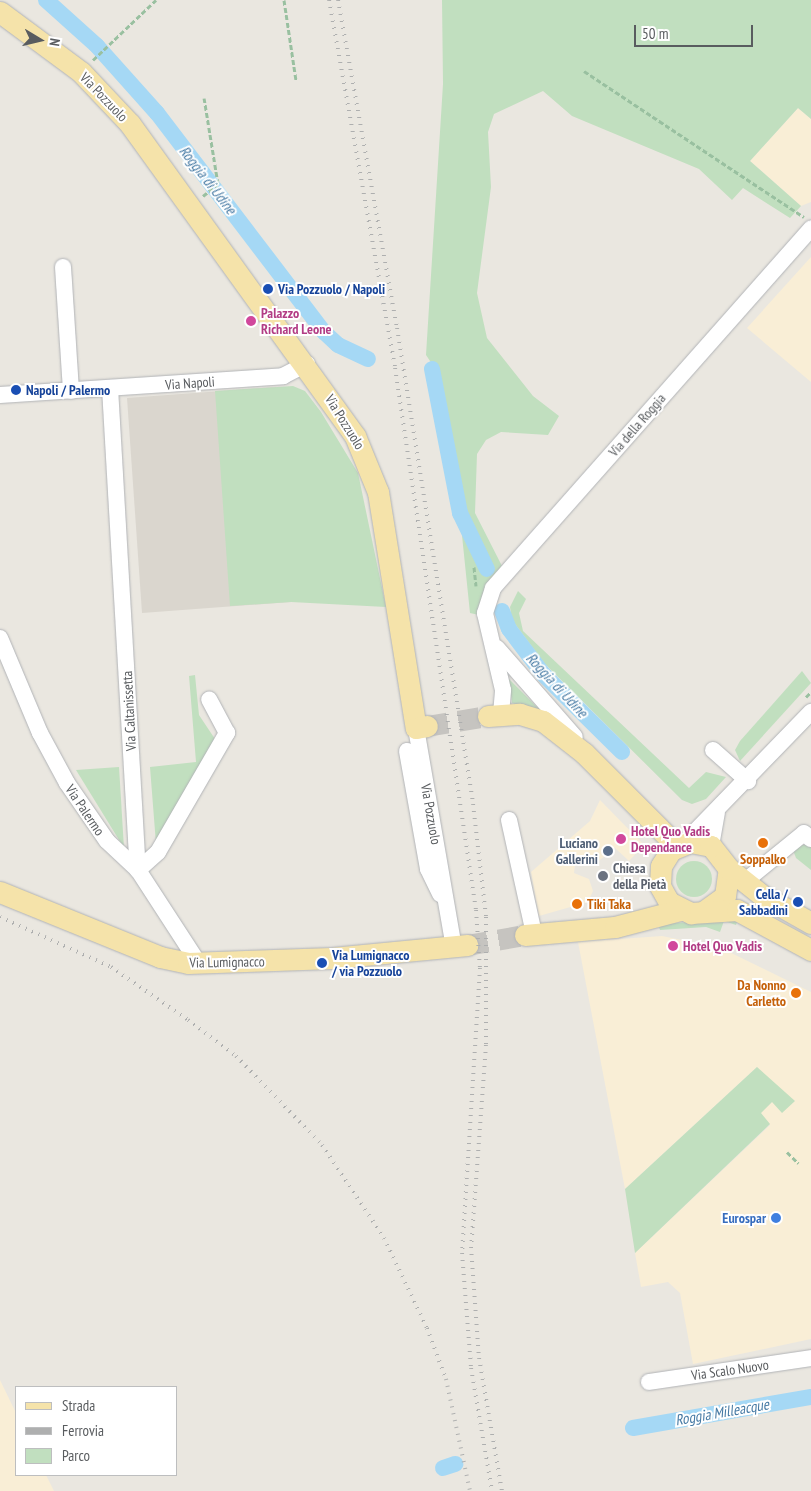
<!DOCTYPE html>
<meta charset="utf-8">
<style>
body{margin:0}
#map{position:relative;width:811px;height:1491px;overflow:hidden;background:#eae7e0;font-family:"PT Sans Narrow",sans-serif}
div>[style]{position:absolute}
.commercial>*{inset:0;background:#f9eed6}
.education>*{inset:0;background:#dad6ce}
.green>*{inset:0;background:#c1dfbf}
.round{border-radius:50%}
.canal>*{height:16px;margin:-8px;padding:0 8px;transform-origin:8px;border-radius:8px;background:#a5d8f5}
.major-tunnel>*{height:21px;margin-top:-10.5px;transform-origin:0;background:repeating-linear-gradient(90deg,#c6c4c0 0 21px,transparent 0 32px)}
.path>*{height:3px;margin-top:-1.5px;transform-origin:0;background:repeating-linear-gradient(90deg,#99c0a0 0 5px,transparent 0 7.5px)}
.roads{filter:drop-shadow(0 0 1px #b1b3b6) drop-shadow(0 0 1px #b1b3b6)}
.minor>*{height:16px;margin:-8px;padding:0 8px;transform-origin:8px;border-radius:8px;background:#fff}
.major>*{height:21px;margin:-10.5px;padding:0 10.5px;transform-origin:10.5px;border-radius:10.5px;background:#f5e3aa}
.rail>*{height:4px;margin-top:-2px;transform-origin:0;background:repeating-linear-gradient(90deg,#aeafaf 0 1px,transparent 0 7px)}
.dots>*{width:14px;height:14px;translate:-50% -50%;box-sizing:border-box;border:2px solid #fff;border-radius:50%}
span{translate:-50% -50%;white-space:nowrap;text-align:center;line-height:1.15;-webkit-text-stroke:4px #fff;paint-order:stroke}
.street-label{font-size:14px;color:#595c5f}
.transit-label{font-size:14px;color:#164399;font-weight:700}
.left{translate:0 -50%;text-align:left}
.right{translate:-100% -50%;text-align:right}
.hotel-label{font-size:14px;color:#b23c85;font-weight:700}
.service-label{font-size:14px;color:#4e5e75;font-weight:700}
.food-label{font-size:14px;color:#c56008;font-weight:700}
.worship-label{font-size:14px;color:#5b616d;font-weight:700}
.shop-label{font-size:14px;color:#366cbe;font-weight:700}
.water-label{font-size:15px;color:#467aa4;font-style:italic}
.legend{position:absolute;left:15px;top:1386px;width:162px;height:90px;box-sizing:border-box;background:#fff;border:1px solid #bdbebf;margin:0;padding:6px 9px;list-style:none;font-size:15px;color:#595c5f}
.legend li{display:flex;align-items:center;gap:10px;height:25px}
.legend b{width:25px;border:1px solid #bdbebf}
.north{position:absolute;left:15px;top:15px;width:50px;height:50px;-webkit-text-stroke:4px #fff;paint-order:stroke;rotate:99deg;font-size:14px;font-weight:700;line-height:20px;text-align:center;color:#595c5f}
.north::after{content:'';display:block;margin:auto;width:18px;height:22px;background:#595c5f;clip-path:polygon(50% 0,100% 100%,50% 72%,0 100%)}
.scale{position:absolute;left:634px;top:25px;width:119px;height:22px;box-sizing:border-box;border:2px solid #595c5f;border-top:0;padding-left:6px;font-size:15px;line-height:18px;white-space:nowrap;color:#595c5f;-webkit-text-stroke:4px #fff;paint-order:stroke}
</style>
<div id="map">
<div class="commercial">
<i style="clip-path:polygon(798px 108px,811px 119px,811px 202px,801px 206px,750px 161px)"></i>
<i style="clip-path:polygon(811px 257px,811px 382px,747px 328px)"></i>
<i style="clip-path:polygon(600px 800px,644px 845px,629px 861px,615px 848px,596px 863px,576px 857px,574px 873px,589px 879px,593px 891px,588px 902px,539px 916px,531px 872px,590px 821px)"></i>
<i style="clip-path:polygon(662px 936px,721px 948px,811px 992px,811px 1339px,693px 1364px,680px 1293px,668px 1282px,641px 1287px,635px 1253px,770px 1125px,760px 1113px,772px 1102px,757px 1067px,625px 1189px,578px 942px)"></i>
<i style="clip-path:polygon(0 1380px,16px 1413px,16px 1475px,46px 1475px,54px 1491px,0 1491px)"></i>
</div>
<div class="education">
<i style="clip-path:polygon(276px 387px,291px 602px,142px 613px,127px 398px)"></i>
</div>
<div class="green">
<i style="clip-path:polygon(442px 0,811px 0,811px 119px,798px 108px,750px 161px,801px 206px,790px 218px,743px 188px,732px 200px,699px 169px,572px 116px,543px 91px,494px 114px,488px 132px,491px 187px,477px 293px,487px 338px,533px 396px,559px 416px,548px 435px,501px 432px,486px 440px,477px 454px,475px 513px,502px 566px,479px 615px,470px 613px,457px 487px,438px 373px,426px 355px,443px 84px)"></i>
<i style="clip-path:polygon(293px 386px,305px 391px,321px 412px,358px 473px,386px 607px,291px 602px,230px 606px,215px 391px)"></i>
<i style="clip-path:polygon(518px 591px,526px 599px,519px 613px,523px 631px,689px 788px,706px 772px,726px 777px,706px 799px,692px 804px,682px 800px,545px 664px,512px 620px,510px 607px)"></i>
<i style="clip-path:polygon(802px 671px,811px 683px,740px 761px,735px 750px,740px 741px)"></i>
<i style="clip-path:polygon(195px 675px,199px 715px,217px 742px,156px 844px,150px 767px,196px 762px,189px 676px)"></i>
<i style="clip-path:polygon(509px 679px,543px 713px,512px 703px)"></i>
<i style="clip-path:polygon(119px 767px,124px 848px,76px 770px)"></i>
<i style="clip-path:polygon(799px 845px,811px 845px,811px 870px,796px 858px,793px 850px)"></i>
<i class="round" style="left:676px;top:861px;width:36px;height:36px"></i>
<i style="clip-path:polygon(738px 919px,736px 925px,724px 921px,720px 932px,706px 927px,660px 930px,658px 924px)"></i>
<i style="clip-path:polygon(757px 1067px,795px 1101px,782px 1113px,772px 1102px,761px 1113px,770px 1124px,635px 1253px,625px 1189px)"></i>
</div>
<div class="canal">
<i style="left:46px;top:0;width:69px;rotate:42deg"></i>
<i style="left:97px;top:46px;width:90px;rotate:48.2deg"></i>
<i style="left:157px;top:113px;width:275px;rotate:52.7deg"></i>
<i style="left:324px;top:332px;width:19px;rotate:43deg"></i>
<i style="left:338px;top:345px;width:33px;rotate:25deg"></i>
<i style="left:432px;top:369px;width:147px;rotate:79deg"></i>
<i style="left:460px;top:513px;width:62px;rotate:64.3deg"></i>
<i style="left:502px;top:611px;width:19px;rotate:69deg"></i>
<i style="left:509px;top:629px;width:56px;rotate:52.9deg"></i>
<i style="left:543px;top:674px;width:111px;rotate:44.6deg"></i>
<i style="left:633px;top:1428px;width:181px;rotate:-9.9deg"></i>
<i style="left:443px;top:1468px;width:13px;rotate:-18deg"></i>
</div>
<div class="major-tunnel">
<i style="left:427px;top:726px;width:62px;rotate:-9.3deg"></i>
<i style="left:467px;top:945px;width:59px;rotate:-9.8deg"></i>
</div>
<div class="path">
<i style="left:284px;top:0;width:81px;rotate:81.5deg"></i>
<i style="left:93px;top:60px;width:87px;rotate:-43.6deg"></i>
<i style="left:584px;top:71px;width:264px;rotate:33.6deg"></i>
<i style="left:203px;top:196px;width:19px;rotate:-39deg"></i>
<i style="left:218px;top:184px;width:87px;rotate:-99.2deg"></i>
<i style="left:474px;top:567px;width:19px;rotate:84deg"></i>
<i style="left:806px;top:697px;width:7px;rotate:-45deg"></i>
<i style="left:787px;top:1152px;width:16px;rotate:45deg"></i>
</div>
<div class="roads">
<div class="minor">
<i style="left:63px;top:267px;width:124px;rotate:86.3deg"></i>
<i style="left:110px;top:388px;width:483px;rotate:86.7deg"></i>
<i style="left:0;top:395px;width:284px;rotate:-3.8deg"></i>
<i style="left:283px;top:376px;width:27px;rotate:-27deg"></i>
<i style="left:0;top:638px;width:103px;rotate:67.2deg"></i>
<i style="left:40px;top:733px;width:57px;rotate:61.6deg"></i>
<i style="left:67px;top:783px;width:70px;rotate:55.4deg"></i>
<i style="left:107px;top:841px;width:42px;rotate:43.1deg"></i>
<i style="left:138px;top:870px;width:112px;rotate:57deg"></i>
<i style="left:497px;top:648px;width:118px;rotate:48.8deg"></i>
<i style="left:501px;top:714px;width:24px;rotate:-85deg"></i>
<i style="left:503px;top:690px;width:79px;rotate:-103.2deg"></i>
<i style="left:485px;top:613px;width:26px;rotate:-72deg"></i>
<i style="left:493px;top:588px;width:480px;rotate:-48.5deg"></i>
<i style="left:416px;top:728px;width:222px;rotate:80.2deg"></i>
<i style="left:713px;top:750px;width:47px;rotate:41.5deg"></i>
<i style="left:407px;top:751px;width:120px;rotate:79.9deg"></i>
<i style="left:428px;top:869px;width:28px;rotate:64deg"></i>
<i style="left:509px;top:820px;width:117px;rotate:77.6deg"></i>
<i style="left:683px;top:844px;width:184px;rotate:-45.9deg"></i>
<i style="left:711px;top:846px;width:34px;rotate:-80deg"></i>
<i style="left:138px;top:870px;width:27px;rotate:-42deg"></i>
<i style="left:158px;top:852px;width:138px;rotate:-59.9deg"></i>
<i style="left:227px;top:733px;width:38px;rotate:-118deg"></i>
<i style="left:744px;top:882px;width:77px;rotate:-39.2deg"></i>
<i style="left:804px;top:833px;width:9px;rotate:41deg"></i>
<i style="left:649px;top:1382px;width:164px;rotate:-8.4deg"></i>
</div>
<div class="major">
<i style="left:0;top:12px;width:101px;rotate:36.5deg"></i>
<i style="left:81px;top:72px;width:71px;rotate:46.7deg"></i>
<i style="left:130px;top:124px;width:385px;rotate:54.2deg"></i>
<i style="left:355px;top:436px;width:61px;rotate:67.7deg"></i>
<i style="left:378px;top:492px;width:239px;rotate:80.9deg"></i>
<i style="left:416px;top:728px;width:11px;rotate:-10deg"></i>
<i style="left:488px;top:716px;width:32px;rotate:-4deg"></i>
<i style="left:520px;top:714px;width:24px;rotate:17deg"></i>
<i style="left:543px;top:721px;width:52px;rotate:38deg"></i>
<i style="left:584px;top:753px;width:132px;rotate:45deg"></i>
<i style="left:729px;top:869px;width:43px;rotate:38.5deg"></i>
<i style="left:763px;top:896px;width:55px;rotate:29.4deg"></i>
<i style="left:0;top:892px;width:173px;rotate:22.1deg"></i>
<i style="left:160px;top:957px;width:29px;rotate:12deg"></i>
<i style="left:188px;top:963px;width:144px;rotate:-2deg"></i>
<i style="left:332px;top:958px;width:136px;rotate:-5.5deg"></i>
<i style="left:703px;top:912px;width:27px;rotate:-36deg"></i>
<i style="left:725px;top:896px;width:27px;rotate:-82deg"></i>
<i style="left:729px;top:869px;width:29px;rotate:-128deg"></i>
<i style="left:711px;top:846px;width:21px;rotate:-169deg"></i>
<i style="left:690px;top:842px;width:21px;rotate:157deg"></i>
<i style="left:671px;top:850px;width:19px;rotate:122deg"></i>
<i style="left:661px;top:866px;width:20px;rotate:93deg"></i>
<i style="left:660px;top:886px;width:18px;rotate:61deg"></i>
<i style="left:669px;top:902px;width:25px;rotate:27deg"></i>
<i style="left:691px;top:913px;width:46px;rotate:-3.7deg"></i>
<i style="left:737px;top:910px;width:84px;rotate:28.4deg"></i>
<i style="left:525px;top:935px;width:90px;rotate:-5.1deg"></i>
<i style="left:615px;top:927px;width:67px;rotate:-14.7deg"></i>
</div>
</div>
<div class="rail">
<i style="left:329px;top:0;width:374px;rotate:79.8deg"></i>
<i style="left:395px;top:368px;width:548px;rotate:81.5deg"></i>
<i style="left:476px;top:910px;width:58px;rotate:86.1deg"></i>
<i style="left:480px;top:968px;width:286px;rotate:93.6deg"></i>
<i style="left:462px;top:1253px;width:115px;rotate:85.5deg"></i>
<i style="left:471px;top:1368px;width:125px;rotate:80.3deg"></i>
<i style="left:338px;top:0;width:333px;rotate:79.8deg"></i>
<i style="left:397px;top:328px;width:482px;rotate:80.9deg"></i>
<i style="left:473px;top:804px;width:114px;rotate:83.4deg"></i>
<i style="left:486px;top:917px;width:128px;rotate:90deg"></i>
<i style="left:486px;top:1045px;width:203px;rotate:94.2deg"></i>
<i style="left:471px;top:1247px;width:111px;rotate:85.9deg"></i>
<i style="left:479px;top:1358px;width:135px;rotate:80.2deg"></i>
<i style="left:0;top:917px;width:122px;rotate:24.2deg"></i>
<i style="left:111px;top:967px;width:93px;rotate:34.5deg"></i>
<i style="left:188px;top:1020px;width:60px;rotate:36.9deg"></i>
<i style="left:236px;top:1056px;width:124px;rotate:46deg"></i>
<i style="left:322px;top:1145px;width:112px;rotate:56.3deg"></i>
<i style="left:384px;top:1238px;width:100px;rotate:64.5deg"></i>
<i style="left:427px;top:1328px;width:54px;rotate:69.6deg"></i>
<i style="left:446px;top:1379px;width:115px;rotate:77.9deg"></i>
</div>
<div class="dots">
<i style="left:268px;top:289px;background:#1a4fb4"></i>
<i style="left:251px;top:321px;background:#d1479c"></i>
<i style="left:16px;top:390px;background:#1a4fb4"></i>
<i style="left:621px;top:839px;background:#d1479c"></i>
<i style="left:763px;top:843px;background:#e8710a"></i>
<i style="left:608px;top:851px;background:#5c6f8a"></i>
<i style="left:603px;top:876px;background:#6b7280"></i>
<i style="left:798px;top:902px;background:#1a4fb4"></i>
<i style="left:577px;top:904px;background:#e8710a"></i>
<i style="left:673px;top:946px;background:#d1479c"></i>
<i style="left:322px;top:963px;background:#1a4fb4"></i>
<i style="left:796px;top:993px;background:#e8710a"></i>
<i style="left:776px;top:1218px;background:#3f7fe0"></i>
</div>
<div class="street-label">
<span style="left:104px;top:97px;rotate:46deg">Via Pozzuolo</span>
<span style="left:190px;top:383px;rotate:-4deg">Via Napoli</span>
<span style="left:345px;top:422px;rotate:58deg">Via Pozzuolo</span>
<span style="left:637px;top:425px;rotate:-49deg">Via della Roggia</span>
<span style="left:129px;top:711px;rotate:-93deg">Via Caltanissetta</span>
<span style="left:85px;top:810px;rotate:56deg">Via Palermo</span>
<span style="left:431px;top:814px;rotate:80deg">Via Pozzuolo</span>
<span style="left:227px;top:962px;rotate:-1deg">Via Lumignacco</span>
<span style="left:730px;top:1370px;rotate:-8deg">Via Scalo Nuovo</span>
</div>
<div class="transit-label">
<span class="left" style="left:278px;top:289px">Via Pozzuolo / Napoli</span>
<span class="left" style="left:26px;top:390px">Napoli / Palermo</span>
<span class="right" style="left:788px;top:902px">Cella /<br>Sabbadini</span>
<span class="left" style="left:332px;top:963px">Via Lumignacco<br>/ via Pozzuolo</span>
</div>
<div class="hotel-label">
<span class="left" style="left:261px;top:321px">Palazzo<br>Richard Leone</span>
<span class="left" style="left:631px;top:839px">Hotel Quo Vadis<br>Dependance</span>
<span class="left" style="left:683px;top:946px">Hotel Quo Vadis</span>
</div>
<div class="service-label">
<span class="right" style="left:598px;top:851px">Luciano<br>Gallerini</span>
</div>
<div class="food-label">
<span style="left:763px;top:859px">Soppalko</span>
<span class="left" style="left:587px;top:904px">Tiki Taka</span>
<span class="right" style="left:786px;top:993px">Da Nonno<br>Carletto</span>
</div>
<div class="worship-label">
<span class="left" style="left:613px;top:876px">Chiesa<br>della Pietà</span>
</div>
<div class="shop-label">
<span class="right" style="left:766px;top:1218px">Eurospar</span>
</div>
<div class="water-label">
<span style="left:208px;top:180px;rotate:52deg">Roggia di Udine</span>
<span style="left:557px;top:685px;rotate:47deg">Roggia di Udine</span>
<span style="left:722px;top:1412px;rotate:-10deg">Roggia Milleacque</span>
</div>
<ul class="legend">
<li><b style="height:6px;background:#f5e3aa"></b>Strada</li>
<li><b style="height:6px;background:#aeafaf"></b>Ferrovia</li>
<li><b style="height:14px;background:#c1dfbf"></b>Parco</li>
</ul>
<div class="north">N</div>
<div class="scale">50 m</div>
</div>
